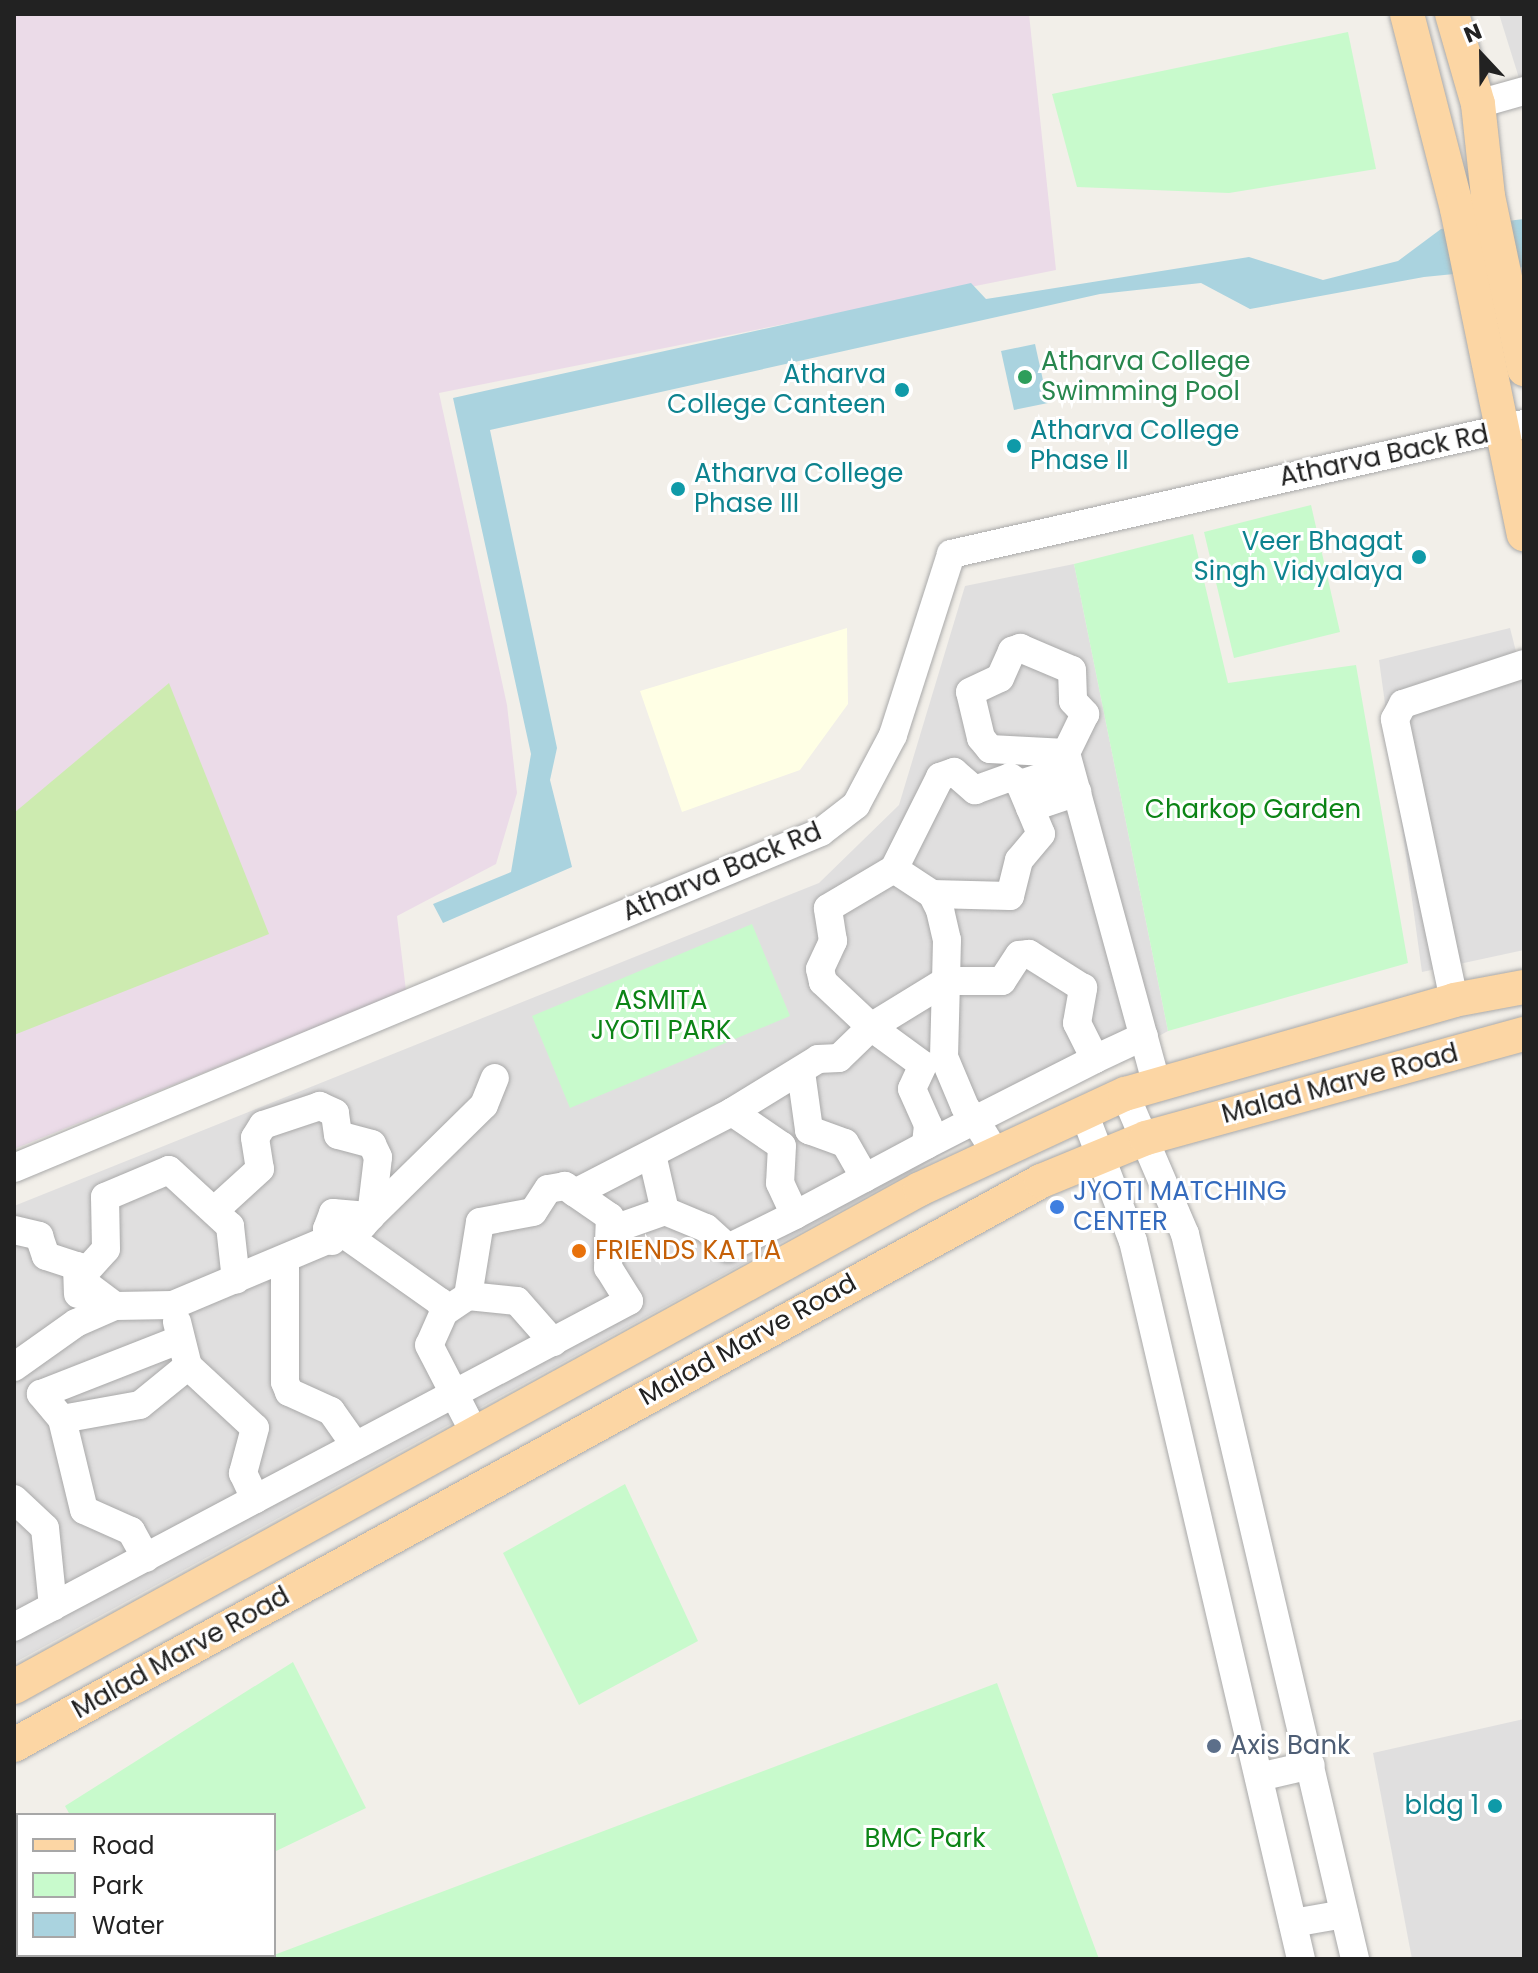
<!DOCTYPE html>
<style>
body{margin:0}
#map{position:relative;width:1538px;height:1973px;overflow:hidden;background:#f2efe9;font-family:Poppins,sans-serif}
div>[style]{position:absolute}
.residential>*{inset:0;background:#e0dfdf}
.industrial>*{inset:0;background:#ebdbe8}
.education>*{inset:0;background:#ffffe5}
.grass>*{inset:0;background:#cdebb0}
.park>*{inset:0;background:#c8facc}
.water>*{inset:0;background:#aad3df}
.roads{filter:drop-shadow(0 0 2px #a9a9a9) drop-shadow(0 0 2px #a9a9a9)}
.minor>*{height:28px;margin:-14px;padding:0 14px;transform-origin:14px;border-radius:14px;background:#fff}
.major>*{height:34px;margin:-17px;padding:0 17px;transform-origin:17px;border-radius:17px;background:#fcd6a4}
.dots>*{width:22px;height:22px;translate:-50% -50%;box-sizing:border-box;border:4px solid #fff;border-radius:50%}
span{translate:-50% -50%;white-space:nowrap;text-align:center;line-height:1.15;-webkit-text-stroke:6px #fff;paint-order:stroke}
.leisure-label{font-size:26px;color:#27864d}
.left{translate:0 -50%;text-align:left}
.culture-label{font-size:26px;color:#0d838f}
.right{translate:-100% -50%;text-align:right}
.street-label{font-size:26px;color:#222}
.park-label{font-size:26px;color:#0c8416}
.shop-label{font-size:26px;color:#366cbe}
.food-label{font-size:26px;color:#c56008}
.service-label{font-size:26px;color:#4e5e75}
.frame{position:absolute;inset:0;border:16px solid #222;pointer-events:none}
.legend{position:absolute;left:16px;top:1813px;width:260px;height:144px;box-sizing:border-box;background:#fff;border:2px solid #a7a7a7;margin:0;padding:10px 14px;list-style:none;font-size:24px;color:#222}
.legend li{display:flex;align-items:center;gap:16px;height:40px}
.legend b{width:40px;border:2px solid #a7a7a7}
.north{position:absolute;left:1442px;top:16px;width:80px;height:80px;-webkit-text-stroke:6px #fff;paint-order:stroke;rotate:338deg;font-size:22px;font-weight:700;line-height:32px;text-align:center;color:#222}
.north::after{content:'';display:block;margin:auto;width:28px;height:36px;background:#222;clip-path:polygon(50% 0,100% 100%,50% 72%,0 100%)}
</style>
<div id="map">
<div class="residential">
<i style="clip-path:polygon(1499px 14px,1524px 14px,1524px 94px)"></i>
<i style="clip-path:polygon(1074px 564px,1168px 1031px,14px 1663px,14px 1206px,819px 883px,899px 805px,965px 586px)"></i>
<i style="clip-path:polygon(1510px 628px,1524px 683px,1524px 950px,1422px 972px,1379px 660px)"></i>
<i style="clip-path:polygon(1524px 1719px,1524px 1959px,1412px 1959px,1373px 1753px)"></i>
</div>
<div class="industrial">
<i style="clip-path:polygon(14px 14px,1029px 14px,1056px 270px,439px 393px,507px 705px,517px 793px,496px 864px,397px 916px,406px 991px,14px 1149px)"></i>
</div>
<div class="education">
<i style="clip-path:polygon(847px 628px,848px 704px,800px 770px,682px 812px,640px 691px)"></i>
</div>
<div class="grass">
<i style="clip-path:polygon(169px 683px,269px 934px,14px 1035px,14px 813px)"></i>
<i style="clip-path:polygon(18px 1819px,18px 1955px,52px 1955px,43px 1959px,14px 1959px)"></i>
</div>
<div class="park">
<i style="clip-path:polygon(1348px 32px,1376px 169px,1229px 193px,1077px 187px,1052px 94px)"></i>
<i style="clip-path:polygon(1311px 505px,1340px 632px,1234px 658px,1204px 532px)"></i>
<i style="clip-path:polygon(1193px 534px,1228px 683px,1356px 665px,1408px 963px,1168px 1031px,1074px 564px)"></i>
<i style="clip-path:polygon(752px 924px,790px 1016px,570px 1108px,532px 1016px)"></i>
<i style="clip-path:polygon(625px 1484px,698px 1641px,579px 1705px,503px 1553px)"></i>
<i style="clip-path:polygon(293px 1662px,366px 1808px,274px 1852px,274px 1815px,70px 1815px,65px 1806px)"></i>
<i style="clip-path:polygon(997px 1683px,1099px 1959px,255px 1959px,274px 1955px)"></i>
</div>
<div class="water">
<i style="clip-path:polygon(1524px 219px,1524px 267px,1424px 277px,1250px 309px,1201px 283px,1100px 294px,490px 430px,557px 748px,550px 780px,572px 867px,443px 923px,433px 904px,511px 872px,531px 754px,453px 398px,971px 283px,986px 299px,1249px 257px,1323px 280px,1398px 261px,1441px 229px)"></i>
<i style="clip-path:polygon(1035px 344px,1048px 403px,1014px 410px,1001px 351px)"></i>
</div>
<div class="roads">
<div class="minor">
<i style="left:1478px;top:104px;width:48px;rotate:-15.8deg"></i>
<i style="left:1066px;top:753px;width:76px;rotate:-177deg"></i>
<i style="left:990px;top:749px;width:14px;rotate:-129deg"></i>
<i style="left:981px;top:738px;width:47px;rotate:-103.4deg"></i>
<i style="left:970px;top:692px;width:33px;rotate:-25deg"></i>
<i style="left:1000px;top:678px;width:30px;rotate:-66deg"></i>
<i style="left:1012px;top:651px;width:9px;rotate:-21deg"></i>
<i style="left:1020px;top:648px;width:56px;rotate:22.9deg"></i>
<i style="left:1072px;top:670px;width:31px;rotate:88deg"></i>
<i style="left:1073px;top:701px;width:18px;rotate:47deg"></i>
<i style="left:1085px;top:714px;width:43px;rotate:116deg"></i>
<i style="left:1066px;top:753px;width:344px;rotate:74.7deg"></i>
<i style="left:1020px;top:784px;width:52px;rotate:-17.7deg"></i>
<i style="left:1030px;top:808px;width:50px;rotate:-18.8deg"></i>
<i style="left:894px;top:869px;width:103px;rotate:-63.4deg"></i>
<i style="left:940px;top:777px;width:15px;rotate:-20deg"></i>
<i style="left:954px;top:772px;width:28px;rotate:41deg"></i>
<i style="left:975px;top:790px;width:37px;rotate:-20deg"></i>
<i style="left:1010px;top:777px;width:12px;rotate:35deg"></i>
<i style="left:1020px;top:784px;width:54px;rotate:67.2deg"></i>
<i style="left:1041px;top:834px;width:34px;rotate:130deg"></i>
<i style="left:1019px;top:860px;width:37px;rotate:104deg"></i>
<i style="left:1010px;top:896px;width:78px;rotate:-178.5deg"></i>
<i style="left:1454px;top:1000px;width:287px;rotate:-101.9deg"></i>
<i style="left:1395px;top:719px;width:17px;rotate:-62deg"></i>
<i style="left:1403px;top:704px;width:127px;rotate:-18.3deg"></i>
<i style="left:1095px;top:1059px;width:54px;rotate:-25.1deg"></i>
<i style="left:801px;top:1072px;width:59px;rotate:82.1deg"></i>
<i style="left:809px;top:1130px;width:38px;rotate:20deg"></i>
<i style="left:845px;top:1143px;width:40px;rotate:60.3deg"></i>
<i style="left:1125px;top:1094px;width:152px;rotate:66.8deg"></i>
<i style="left:1185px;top:1234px;width:745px;rotate:76.8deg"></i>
<i style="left:732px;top:1112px;width:101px;rotate:-31.6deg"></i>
<i style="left:818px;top:1059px;width:21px;rotate:-3deg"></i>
<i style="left:839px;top:1058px;width:45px;rotate:-44.1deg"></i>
<i style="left:871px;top:1027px;width:64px;rotate:36.2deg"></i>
<i style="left:923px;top:1065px;width:26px;rotate:115deg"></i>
<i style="left:912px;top:1089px;width:39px;rotate:66deg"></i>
<i style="left:928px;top:1125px;width:20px;rotate:96deg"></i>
<i style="left:1084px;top:1113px;width:137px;rotate:69.1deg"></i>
<i style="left:1133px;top:1241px;width:737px;rotate:76.83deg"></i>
<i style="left:653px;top:1159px;width:53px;rotate:77deg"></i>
<i style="left:665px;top:1211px;width:44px;rotate:22.5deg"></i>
<i style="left:706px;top:1228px;width:30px;rotate:42deg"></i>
<i style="left:728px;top:1248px;width:75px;rotate:-26.2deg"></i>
<i style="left:795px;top:1215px;width:149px;rotate:-28.1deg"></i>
<i style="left:926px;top:1145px;width:55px;rotate:-27deg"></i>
<i style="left:975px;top:1120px;width:135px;rotate:-26.9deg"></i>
<i style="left:1095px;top:1059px;width:40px;rotate:-116.6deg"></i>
<i style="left:1077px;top:1023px;width:36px;rotate:-80deg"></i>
<i style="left:1083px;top:988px;width:64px;rotate:-147.8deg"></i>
<i style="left:1029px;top:954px;width:10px;rotate:174deg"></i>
<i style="left:1019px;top:955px;width:31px;rotate:123deg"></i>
<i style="left:1002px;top:981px;width:56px;rotate:180deg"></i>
<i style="left:946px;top:981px;width:88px;rotate:148.5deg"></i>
<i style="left:871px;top:1027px;width:66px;rotate:-136.8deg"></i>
<i style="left:823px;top:982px;width:13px;rotate:-103deg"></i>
<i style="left:820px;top:969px;width:31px;rotate:-65deg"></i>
<i style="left:833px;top:941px;width:33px;rotate:-99deg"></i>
<i style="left:828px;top:908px;width:77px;rotate:-30.6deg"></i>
<i style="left:894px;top:869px;width:45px;rotate:33.3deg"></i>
<i style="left:932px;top:894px;width:18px;rotate:63deg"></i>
<i style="left:940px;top:910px;width:31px;rotate:77deg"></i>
<i style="left:947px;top:940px;width:41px;rotate:91.4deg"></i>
<i style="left:946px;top:981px;width:76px;rotate:91.5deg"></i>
<i style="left:944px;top:1057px;width:54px;rotate:67.2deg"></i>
<i style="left:965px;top:1107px;width:16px;rotate:52deg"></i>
<i style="left:975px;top:1120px;width:39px;rotate:58deg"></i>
<i style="left:14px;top:1168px;width:874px;rotate:-22.6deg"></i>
<i style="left:821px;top:832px;width:44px;rotate:-37.6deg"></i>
<i style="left:856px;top:805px;width:79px;rotate:-62.1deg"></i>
<i style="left:893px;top:735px;width:190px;rotate:-72.2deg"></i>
<i style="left:951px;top:554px;width:588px;rotate:-12.78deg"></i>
<i style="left:575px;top:1193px;width:177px;rotate:-27.3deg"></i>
<i style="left:732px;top:1112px;width:60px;rotate:34.2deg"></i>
<i style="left:782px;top:1146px;width:37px;rotate:93deg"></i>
<i style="left:780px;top:1183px;width:35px;rotate:65deg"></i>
<i style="left:614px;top:1229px;width:54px;rotate:-19.4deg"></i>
<i style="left:14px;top:1230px;width:26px;rotate:13deg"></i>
<i style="left:39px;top:1236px;width:21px;rotate:71deg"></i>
<i style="left:46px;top:1256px;width:33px;rotate:18deg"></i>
<i style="left:77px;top:1266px;width:28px;rotate:88deg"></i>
<i style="left:344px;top:1234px;width:118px;rotate:35.3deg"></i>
<i style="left:440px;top:1302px;width:11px;rotate:68deg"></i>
<i style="left:444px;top:1312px;width:36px;rotate:114deg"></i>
<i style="left:429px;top:1345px;width:100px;rotate:62.7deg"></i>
<i style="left:332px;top:1241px;width:13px;rotate:-113deg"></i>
<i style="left:327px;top:1229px;width:17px;rotate:-69deg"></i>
<i style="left:333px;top:1213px;width:38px;rotate:5deg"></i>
<i style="left:371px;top:1216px;width:158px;rotate:-44.5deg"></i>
<i style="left:484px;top:1105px;width:29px;rotate:-68deg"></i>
<i style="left:285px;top:1260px;width:122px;rotate:90deg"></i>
<i style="left:285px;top:1382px;width:11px;rotate:68deg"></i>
<i style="left:289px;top:1392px;width:46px;rotate:24.3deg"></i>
<i style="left:331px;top:1411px;width:42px;rotate:54.8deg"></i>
<i style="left:468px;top:1296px;width:49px;rotate:5.8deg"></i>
<i style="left:517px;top:1301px;width:55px;rotate:48.7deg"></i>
<i style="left:115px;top:1306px;width:45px;rotate:-143.1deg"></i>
<i style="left:79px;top:1279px;width:40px;rotate:-48deg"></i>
<i style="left:106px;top:1249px;width:52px;rotate:-91.1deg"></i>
<i style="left:105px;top:1197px;width:69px;rotate:-22.9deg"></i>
<i style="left:169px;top:1170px;width:83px;rotate:42.6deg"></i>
<i style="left:230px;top:1226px;width:54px;rotate:83.7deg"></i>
<i style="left:177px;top:1322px;width:45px;rotate:76deg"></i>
<i style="left:188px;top:1366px;width:91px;rotate:42.8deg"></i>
<i style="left:255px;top:1428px;width:47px;rotate:104.9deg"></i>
<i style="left:243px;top:1473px;width:29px;rotate:65deg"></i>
<i style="left:14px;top:1367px;width:76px;rotate:-35.4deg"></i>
<i style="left:76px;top:1323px;width:43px;rotate:-23.6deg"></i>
<i style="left:115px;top:1306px;width:58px;rotate:-1deg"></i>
<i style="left:173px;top:1305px;width:206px;rotate:-22.8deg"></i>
<i style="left:363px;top:1225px;width:12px;rotate:-48deg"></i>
<i style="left:371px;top:1216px;width:59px;rotate:-83.2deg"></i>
<i style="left:378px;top:1157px;width:14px;rotate:-115deg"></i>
<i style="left:372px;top:1144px;width:35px;rotate:-165deg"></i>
<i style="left:338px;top:1135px;width:22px;rotate:-98deg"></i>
<i style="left:335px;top:1113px;width:17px;rotate:-155deg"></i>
<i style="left:320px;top:1106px;width:60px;rotate:161.6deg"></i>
<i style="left:263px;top:1125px;width:15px;rotate:122deg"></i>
<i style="left:255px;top:1138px;width:31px;rotate:81deg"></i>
<i style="left:260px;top:1169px;width:61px;rotate:137.7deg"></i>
<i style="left:62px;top:1419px;width:79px;rotate:-10.2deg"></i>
<i style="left:140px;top:1405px;width:62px;rotate:-39.1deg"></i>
<i style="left:14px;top:1499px;width:42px;rotate:43.1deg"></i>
<i style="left:45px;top:1528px;width:79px;rotate:84.2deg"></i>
<i style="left:146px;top:1558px;width:31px;rotate:-119deg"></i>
<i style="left:131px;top:1531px;width:51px;rotate:-155.9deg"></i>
<i style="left:84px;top:1510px;width:94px;rotate:-103.6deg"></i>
<i style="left:62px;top:1419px;width:33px;rotate:-130deg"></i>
<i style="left:41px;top:1394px;width:150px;rotate:-21.4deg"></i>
<i style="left:14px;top:1627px;width:696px;rotate:-27.93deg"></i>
<i style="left:629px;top:1301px;width:39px;rotate:-122deg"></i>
<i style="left:608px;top:1268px;width:51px;rotate:-87.8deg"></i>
<i style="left:610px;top:1217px;width:55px;rotate:-145.4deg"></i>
<i style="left:565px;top:1186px;width:17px;rotate:170deg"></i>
<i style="left:548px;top:1189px;width:27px;rotate:123deg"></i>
<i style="left:533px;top:1212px;width:54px;rotate:169.3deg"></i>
<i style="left:480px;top:1222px;width:75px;rotate:99.2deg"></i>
<i style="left:468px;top:1296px;width:29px;rotate:146deg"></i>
<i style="left:1259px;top:1777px;width:53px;rotate:-13deg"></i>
<i style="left:1293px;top:1923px;width:52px;rotate:-10deg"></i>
</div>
<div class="major">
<i style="left:1407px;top:14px;width:201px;rotate:75.6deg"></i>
<i style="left:1457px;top:209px;width:332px;rotate:78.4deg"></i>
<i style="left:1452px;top:14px;width:94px;rotate:73.9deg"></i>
<i style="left:1478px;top:104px;width:93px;rotate:83.8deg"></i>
<i style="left:1488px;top:196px;width:177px;rotate:78.2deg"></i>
<i style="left:14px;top:1687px;width:1034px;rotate:-28.8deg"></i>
<i style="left:920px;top:1189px;width:226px;rotate:-24.9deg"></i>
<i style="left:1125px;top:1094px;width:342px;rotate:-15.9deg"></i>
<i style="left:1454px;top:1000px;width:71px;rotate:-10.5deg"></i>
<i style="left:14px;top:1745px;width:1172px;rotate:-28.77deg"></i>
<i style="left:1041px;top:1181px;width:113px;rotate:-22.3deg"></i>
<i style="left:1146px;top:1138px;width:392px;rotate:-15.4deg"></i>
</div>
</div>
<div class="dots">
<i style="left:1025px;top:377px;background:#2e9e5b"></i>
<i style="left:902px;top:390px;background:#0f9aa8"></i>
<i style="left:1014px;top:446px;background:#0f9aa8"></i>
<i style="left:678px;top:489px;background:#0f9aa8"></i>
<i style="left:1419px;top:557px;background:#0f9aa8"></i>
<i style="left:1057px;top:1207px;background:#3f7fe0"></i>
<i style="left:579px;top:1251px;background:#e8710a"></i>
<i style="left:1214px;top:1746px;background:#5c6f8a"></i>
<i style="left:1495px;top:1806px;background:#0f9aa8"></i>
</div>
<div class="leisure-label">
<span class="left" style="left:1041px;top:377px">Atharva College<br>Swimming Pool</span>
</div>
<div class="culture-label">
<span class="right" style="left:886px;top:390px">Atharva<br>College Canteen</span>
<span class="left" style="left:1030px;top:446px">Atharva College<br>Phase II</span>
<span class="left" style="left:694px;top:489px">Atharva College<br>Phase III</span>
<span class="right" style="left:1403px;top:557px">Veer Bhagat<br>Singh Vidyalaya</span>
<span class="right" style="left:1479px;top:1806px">bldg 1</span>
</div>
<div class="street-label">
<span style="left:1384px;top:456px;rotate:-12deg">Atharva Back Rd</span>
<span style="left:722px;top:872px;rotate:-23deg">Atharva Back Rd</span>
<span style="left:1340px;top:1084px;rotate:-15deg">Malad Marve Road</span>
<span style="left:748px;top:1340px;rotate:-29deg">Malad Marve Road</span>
<span style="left:181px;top:1653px;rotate:-29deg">Malad Marve Road</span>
</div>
<div class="park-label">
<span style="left:1253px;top:810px">Charkop Garden</span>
<span style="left:661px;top:1016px">ASMITA<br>JYOTI PARK</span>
<span style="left:925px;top:1839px">BMC Park</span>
</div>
<div class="shop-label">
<span class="left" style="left:1073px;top:1207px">JYOTI MATCHING<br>CENTER</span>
</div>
<div class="food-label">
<span class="left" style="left:595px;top:1251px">FRIENDS KATTA</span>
</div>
<div class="service-label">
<span class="left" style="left:1230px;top:1746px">Axis Bank</span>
</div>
<div class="frame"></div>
<ul class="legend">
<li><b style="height:10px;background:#fcd6a4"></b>Road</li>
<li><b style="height:22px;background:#c8facc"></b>Park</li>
<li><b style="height:22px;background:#aad3df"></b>Water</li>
</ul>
<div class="north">N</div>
</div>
